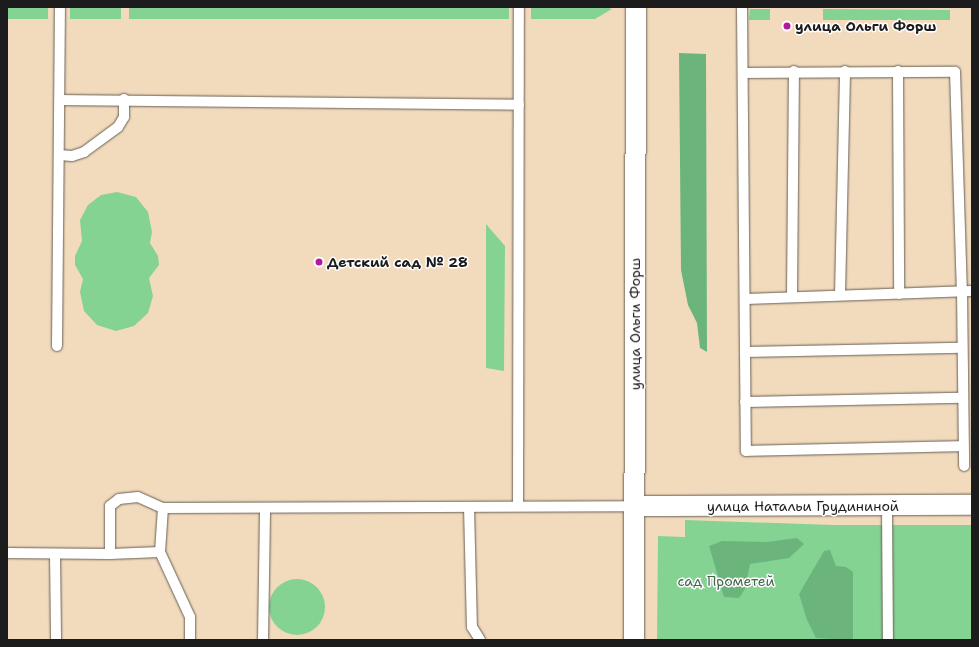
<!DOCTYPE html>
<meta charset="utf-8">
<style>
body{margin:0}
#map{position:relative;width:979px;height:647px;overflow:hidden;background:#f2dbbd;font-family:"Shantell Sans",sans-serif}
div>[style]{position:absolute}
.green>*{inset:0;background:#84d393}
.round{border-radius:50%}
.forest>*{inset:0;background:#6bb57d}
.roads{filter:drop-shadow(0 0 1px #675f54) drop-shadow(0 0 1px #675f54)}
.lane>*{height:10px;margin:-5px;padding:0 5px;transform-origin:5px;border-radius:5px;background:#fff}
.street>*{height:20px;margin:-10px;padding:0 10px;transform-origin:10px;border-radius:10px;background:#fff}
.dots>*{width:11px;height:11px;translate:-50% -50%;box-sizing:border-box;border:2px solid #fff;border-radius:50%}
span{translate:-50% -50%;white-space:nowrap;text-align:center;line-height:1.15;-webkit-text-stroke:3px #fff;paint-order:stroke}
.poi-label{font-size:14px;color:#1c1c1c;font-weight:700}
.left{translate:0 -50%;text-align:left}
.street-label{font-size:14px;color:#1c1c1c}
.park-label{font-size:14px;color:#46654c}
.frame{position:absolute;inset:0;border:8px solid #1c1c1c;pointer-events:none}
</style>
<div id="map">
<div class="green">
<i style="clip-path:polygon(7px 7px,48px 7px,48px 19px,7px 19px)"></i>
<i style="clip-path:polygon(70px 7px,121px 7px,121px 19px,70px 19px)"></i>
<i style="clip-path:polygon(129px 7px,509px 7px,509px 19px,129px 19px)"></i>
<i style="clip-path:polygon(531px 7px,605px 7px,612px 9px,595px 19px,531px 19px)"></i>
<i style="clip-path:polygon(750px 9px,770px 9px,770px 20px,749px 20px)"></i>
<i style="clip-path:polygon(823px 9px,950px 10px,950px 20px,823px 20px)"></i>
<i style="clip-path:polygon(117px 192px,136px 197px,148px 212px,152px 232px,150px 243px,158px 256px,159px 265px,149px 278px,153px 296px,148px 313px,134px 326px,116px 331px,97px 325px,84px 311px,80px 292px,83px 279px,75px 265px,75px 256px,82px 241px,80px 220px,88px 205px,101px 195px)"></i>
<i style="clip-path:polygon(486px 224px,505px 246px,504px 371px,486px 368px)"></i>
<i style="clip-path:polygon(685px 520px,833px 525px,972px 525px,972px 640px,657px 640px,658px 536px,685px 537px)"></i>
<i class="round" style="left:269px;top:579px;width:56px;height:56px"></i>
</div>
<div class="forest">
<i style="clip-path:polygon(679px 53px,706px 54px,707px 352px,700px 348px,697px 323px,688px 305px,681px 270px)"></i>
<i style="clip-path:polygon(797px 538px,804px 544px,789px 558px,750px 564px,745px 589px,739px 598px,724px 597px,709px 546px,722px 541px,767px 542px)"></i>
<i style="clip-path:polygon(830px 550px,836px 566px,846px 567px,853px 572px,853px 640px,816px 638px,807px 620px,799px 594px,824px 551px)"></i>
</div>
<div class="roads">
<div class="lane">
<i style="left:742px;top:7px;width:444px;rotate:89.5deg"></i>
<i style="left:746px;top:451px;width:217px;rotate:-1.3deg"></i>
<i style="left:898px;top:71px;width:223px;rotate:89.7deg"></i>
<i style="left:744px;top:73px;width:211px;rotate:-0.3deg"></i>
<i style="left:955px;top:72px;width:219px;rotate:88.2deg"></i>
<i style="left:962px;top:291px;width:175px;rotate:89.3deg"></i>
<i style="left:60px;top:100px;width:459px;rotate:0.6deg"></i>
<i style="left:59px;top:155px;width:13px;rotate:4deg"></i>
<i style="left:72px;top:156px;width:13px;rotate:-18deg"></i>
<i style="left:84px;top:152px;width:42px;rotate:-36.3deg"></i>
<i style="left:118px;top:127px;width:12px;rotate:-59deg"></i>
<i style="left:124px;top:117px;width:18px;rotate:-90deg"></i>
<i style="left:840px;top:295px;width:224px;rotate:-88.7deg"></i>
<i style="left:792px;top:296px;width:225px;rotate:-89.5deg"></i>
<i style="left:746px;top:299px;width:226px;rotate:-2deg"></i>
<i style="left:57px;top:346px;width:339px;rotate:-89.5deg"></i>
<i style="left:745px;top:352px;width:217px;rotate:-1.1deg"></i>
<i style="left:745px;top:402px;width:217px;rotate:-1.1deg"></i>
<i style="left:518px;top:506px;width:499px;rotate:-89.9deg"></i>
<i style="left:887px;top:506px;width:134px;rotate:89.6deg"></i>
<i style="left:469px;top:507px;width:120px;rotate:88.6deg"></i>
<i style="left:472px;top:627px;width:15px;rotate:58deg"></i>
<i style="left:163px;top:508px;width:44px;rotate:93.9deg"></i>
<i style="left:160px;top:552px;width:72px;rotate:65.2deg"></i>
<i style="left:190px;top:617px;width:23px;rotate:90deg"></i>
<i style="left:7px;top:553px;width:103px;rotate:0.6deg"></i>
<i style="left:110px;top:554px;width:48px;rotate:-90deg"></i>
<i style="left:110px;top:506px;width:11px;rotate:-38deg"></i>
<i style="left:119px;top:499px;width:19px;rotate:-6deg"></i>
<i style="left:138px;top:497px;width:27px;rotate:24deg"></i>
<i style="left:163px;top:508px;width:471px;rotate:-0.2deg"></i>
<i style="left:55px;top:554px;width:86px;rotate:89.3deg"></i>
<i style="left:110px;top:554px;width:50px;rotate:-2.3deg"></i>
<i style="left:263px;top:640px;width:132px;rotate:-89.1deg"></i>
</div>
<div class="street">
<i style="left:634px;top:506px;width:338px;rotate:-0.2deg"></i>
<i style="left:634px;top:640px;width:633px;rotate:-89.82deg"></i>
</div>
</div>
<div class="dots">
<i style="left:787px;top:26px;background:#b5179e"></i>
<i style="left:319px;top:262px;background:#b5179e"></i>
</div>
<div class="poi-label">
<span class="left" style="left:795px;top:26px">улица Ольги Форш</span>
<span class="left" style="left:327px;top:262px">Детский сад № 28</span>
</div>
<div class="street-label">
<span style="left:635px;top:324px;rotate:-90deg">улица Ольги Форш</span>
<span style="left:803px;top:506px">улица Натальи Грудининой</span>
</div>
<div class="park-label">
<span style="left:726px;top:581px">сад Прометей</span>
</div>
<div class="frame"></div>
</div>
